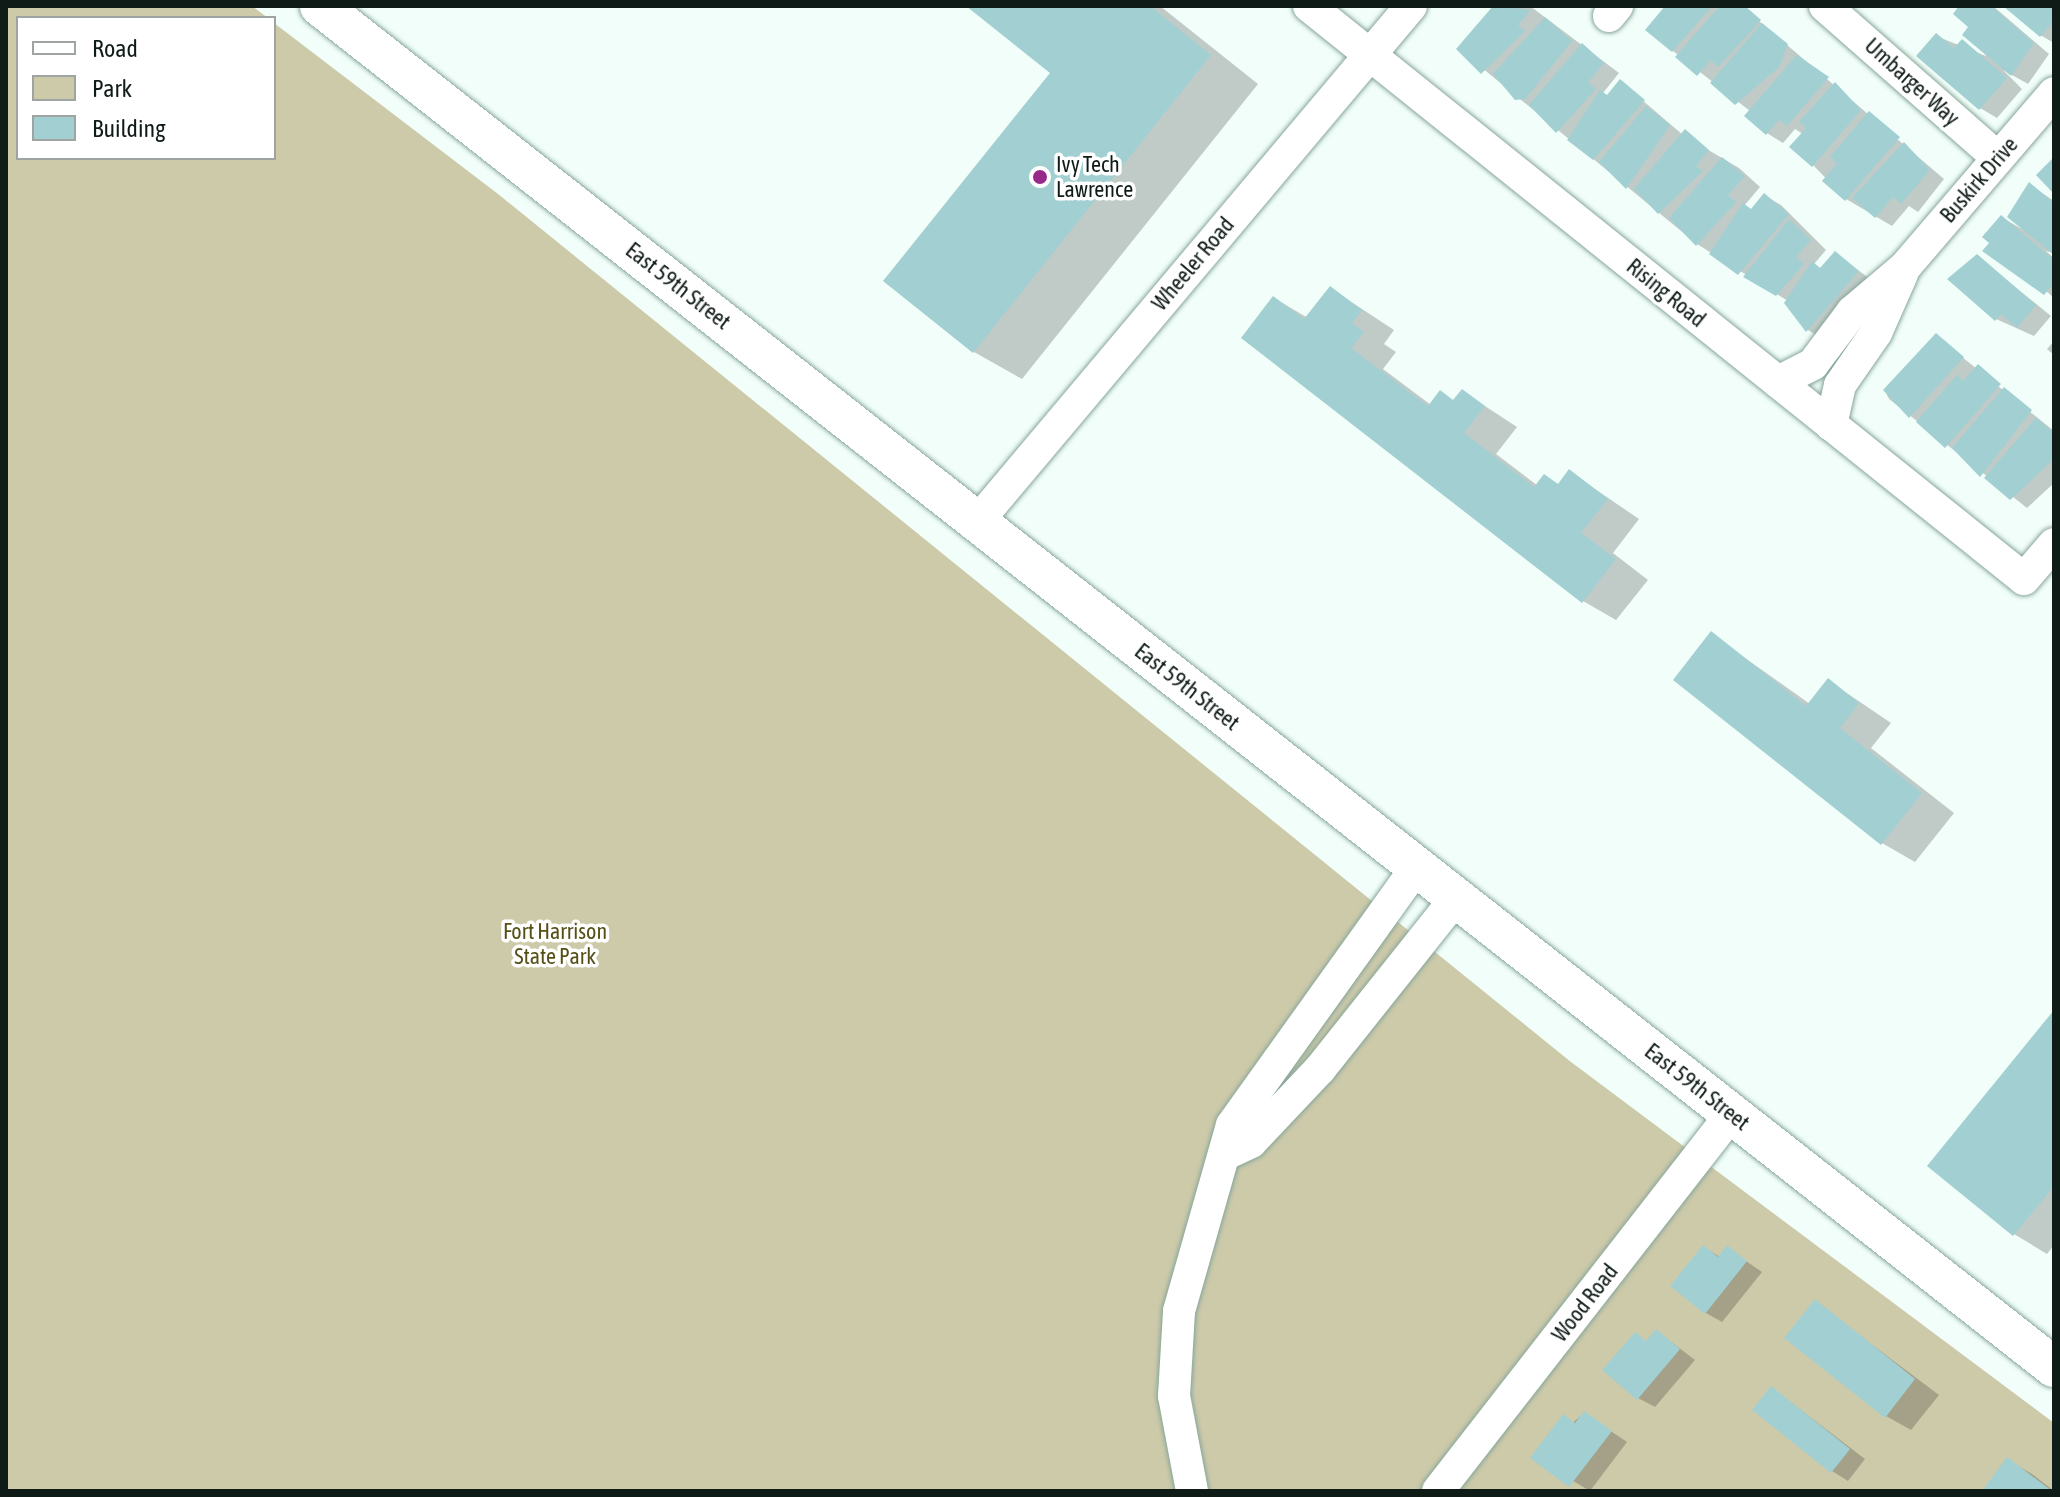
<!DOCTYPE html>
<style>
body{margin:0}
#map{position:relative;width:2060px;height:1497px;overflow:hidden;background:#f1fef9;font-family:"Asap Condensed",sans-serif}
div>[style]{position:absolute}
.green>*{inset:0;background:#cdcaaa}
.shadow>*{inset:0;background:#0003}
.building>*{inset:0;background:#a2cfd2}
.roads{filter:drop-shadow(0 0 2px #87a69a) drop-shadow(0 0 2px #87a69a)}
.minor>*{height:32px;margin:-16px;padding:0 16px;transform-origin:16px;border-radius:16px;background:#fff}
.tertiary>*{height:40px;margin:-20px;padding:0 20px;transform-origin:20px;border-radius:20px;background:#fff}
.dots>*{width:22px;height:22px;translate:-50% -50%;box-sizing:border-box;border:4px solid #fff;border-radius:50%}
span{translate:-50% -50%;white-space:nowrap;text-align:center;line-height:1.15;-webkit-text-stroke:7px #fff;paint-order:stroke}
.street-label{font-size:22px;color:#0f1b17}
.poi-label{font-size:22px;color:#0f1b17}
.left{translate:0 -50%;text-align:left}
.park-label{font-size:22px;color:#575016}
.frame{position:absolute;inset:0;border:8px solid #0f1b17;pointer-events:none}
.legend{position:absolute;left:16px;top:16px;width:260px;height:144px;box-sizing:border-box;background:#fff;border:2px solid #9fa4a2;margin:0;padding:10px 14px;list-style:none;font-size:24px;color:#0f1b17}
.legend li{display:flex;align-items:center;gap:16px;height:40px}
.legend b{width:40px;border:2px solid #9fa4a2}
</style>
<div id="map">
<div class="green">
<i style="clip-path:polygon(6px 6px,252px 6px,268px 18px,18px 18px,18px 158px,274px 158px,274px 23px,498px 194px,1571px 1062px,2054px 1423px,2054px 1491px,6px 1491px)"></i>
</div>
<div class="shadow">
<i style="clip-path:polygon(970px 6px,1160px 6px,1258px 84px,1022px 379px,974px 352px,1052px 72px)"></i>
<i style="clip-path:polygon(1496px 6px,1530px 6px,1619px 73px,1603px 93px,1608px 97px,1621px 82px,1683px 135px,1739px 168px,1760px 187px,1744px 206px,1752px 211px,1765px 196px,1781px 205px,1826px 250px,1814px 264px,1822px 269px,1835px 253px,1874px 282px,1824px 340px,1808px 330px,1788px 301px,1697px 244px,1459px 49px)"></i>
<i style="clip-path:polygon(1667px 6px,1745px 9px,1944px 179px,1918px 212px,1909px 206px,1892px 226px,1846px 199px,1813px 165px,1803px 134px,1795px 129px,1783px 143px,1767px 133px,1750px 111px,1673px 51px)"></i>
<i style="clip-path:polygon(1962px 6px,1993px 6px,2049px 54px,2028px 84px,2003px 70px,2022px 89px,1997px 118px,1980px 108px,1936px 36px,1986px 56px)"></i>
<i style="clip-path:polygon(2006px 6px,2054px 6px,2054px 43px,2042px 36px)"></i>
<i style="clip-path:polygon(2030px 185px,2054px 201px,2054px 253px,2046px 251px,2054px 258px,2054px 298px,1992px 243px,2001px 217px,2022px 229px)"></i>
<i style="clip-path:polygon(1977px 256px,2051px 316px,2034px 336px,1996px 319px)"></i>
<i style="clip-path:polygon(1330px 288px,1394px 330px,1384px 344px,1396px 352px,1383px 369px,1431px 405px,1455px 401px,1462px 391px,1517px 427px,1496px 454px,1538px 486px,1559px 485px,1570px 472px,1639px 519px,1613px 553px,1648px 580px,1616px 620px,1583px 601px,1274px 298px,1308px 318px)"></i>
<i style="clip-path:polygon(1936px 336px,2054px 431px,2054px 483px,2027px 508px,1889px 399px,1885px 391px)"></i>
<i style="clip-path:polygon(2054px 341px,2054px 355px,2047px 349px)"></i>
<i style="clip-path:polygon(1711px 634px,1810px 704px,1829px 681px,1891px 723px,1871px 748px,1954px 813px,1915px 862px,1882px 843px)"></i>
<i style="clip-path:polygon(2054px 1013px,2054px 1245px,2047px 1254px,2014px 1234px)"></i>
<i style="clip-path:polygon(1703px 1247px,1720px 1257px,1727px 1248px,1762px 1272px,1722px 1322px,1706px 1313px)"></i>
<i style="clip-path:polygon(1815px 1302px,1939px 1395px,1911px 1430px,1886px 1416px)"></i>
<i style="clip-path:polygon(1657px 1331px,1695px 1360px,1655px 1407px,1638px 1398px,1648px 1342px)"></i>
<i style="clip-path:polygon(1772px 1388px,1865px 1459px,1848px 1481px,1832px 1471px)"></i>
<i style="clip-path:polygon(1584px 1413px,1627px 1442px,1590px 1491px,1533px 1457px)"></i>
<i style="clip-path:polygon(2008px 1460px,2032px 1474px,2054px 1491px,1984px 1491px)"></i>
</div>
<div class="building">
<i style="clip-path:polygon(966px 6px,1150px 6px,1211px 55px,973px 353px,883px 281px,1050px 73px)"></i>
<i style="clip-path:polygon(1493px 6px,1531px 10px,1518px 25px,1525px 31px,1481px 74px,1456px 49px)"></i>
<i style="clip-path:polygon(1665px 6px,1712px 6px,1672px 52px,1645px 30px)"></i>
<i style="clip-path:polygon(1720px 6px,1745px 6px,1761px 20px,1718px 67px,1711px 60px,1697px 76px,1675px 57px)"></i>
<i style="clip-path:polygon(1959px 6px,1991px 6px,2034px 43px,2011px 76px,1962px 35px,1968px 27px,1953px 14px)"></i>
<i style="clip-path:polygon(2003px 6px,2054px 6px,2054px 21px,2040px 37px)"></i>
<i style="clip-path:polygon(1545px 17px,1572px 41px,1525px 99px,1515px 100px,1493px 74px)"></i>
<i style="clip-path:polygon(1762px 23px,1788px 44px,1779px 67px,1735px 105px,1710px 83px)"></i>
<i style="clip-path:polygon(1936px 33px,1954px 48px,1962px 39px,2007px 78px,1979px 110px,1916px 56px)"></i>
<i style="clip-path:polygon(1582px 43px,1604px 63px,1588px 82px,1596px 89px,1556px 133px,1529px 105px)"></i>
<i style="clip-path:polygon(1797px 55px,1829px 77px,1787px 126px,1779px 120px,1766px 135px,1744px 116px)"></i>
<i style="clip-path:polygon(1620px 79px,1645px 100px,1593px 160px,1567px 140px,1600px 90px,1607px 95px)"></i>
<i style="clip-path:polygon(1835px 82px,1861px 110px,1812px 167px,1789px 147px,1806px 128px,1799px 122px)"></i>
<i style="clip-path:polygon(1646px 106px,1670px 125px,1626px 189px,1599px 162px)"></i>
<i style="clip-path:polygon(1869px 111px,1900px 137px,1845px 201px,1822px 181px,1837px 163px,1830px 157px)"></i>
<i style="clip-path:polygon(1685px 129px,1709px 150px,1696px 166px,1703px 171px,1658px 214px,1634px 189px)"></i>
<i style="clip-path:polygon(1904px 142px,1930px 170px,1901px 204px,1893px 197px,1875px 218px,1852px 198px)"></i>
<i style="clip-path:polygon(1722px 157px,1745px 176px,1728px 195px,1736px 202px,1696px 246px,1669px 218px)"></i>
<i style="clip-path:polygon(2054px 157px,2054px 194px,2036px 175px)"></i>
<i style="clip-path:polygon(2029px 182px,2054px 203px,2054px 255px,2007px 217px)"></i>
<i style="clip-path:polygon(1764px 193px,1789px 214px,1738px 275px,1709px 254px,1743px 203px,1751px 209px)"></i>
<i style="clip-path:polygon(2001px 215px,2054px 260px,2054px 283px,2044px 295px,1982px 251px,1989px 243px,1982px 237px)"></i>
<i style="clip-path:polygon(1789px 219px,1811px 240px,1796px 257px,1804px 264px,1776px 296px,1743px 277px)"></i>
<i style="clip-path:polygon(1835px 251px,1859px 271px,1806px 332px,1784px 303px,1812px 261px,1820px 268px)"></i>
<i style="clip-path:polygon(1977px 254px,2036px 305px,2017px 328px,2001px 314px,1995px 321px,1947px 279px)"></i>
<i style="clip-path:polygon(1330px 286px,1362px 310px,1352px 323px,1364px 332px,1351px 348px,1428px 406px,1440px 390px,1453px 400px,1462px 389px,1485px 406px,1464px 433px,1534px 487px,1544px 474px,1558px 484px,1569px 469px,1608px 499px,1581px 533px,1616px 559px,1582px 603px,1241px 338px,1273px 296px,1304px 319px)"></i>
<i style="clip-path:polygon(1936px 333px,1964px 357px,1909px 418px,1883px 390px)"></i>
<i style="clip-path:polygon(1978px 364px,2001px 384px,1945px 448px,1916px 422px,1957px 375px,1963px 381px)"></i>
<i style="clip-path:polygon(2004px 387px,2032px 410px,1980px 477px,1952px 448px)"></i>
<i style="clip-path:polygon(2036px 418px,2054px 433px,2054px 459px,2010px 500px,1984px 478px)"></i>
<i style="clip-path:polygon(1711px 631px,1806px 706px,1828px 678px,1859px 703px,1840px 728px,1922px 793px,1881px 845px,1673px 680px)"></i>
<i style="clip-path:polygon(2054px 1010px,2054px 1186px,2013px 1236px,1927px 1166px)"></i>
<i style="clip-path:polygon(1703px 1245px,1718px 1257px,1727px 1245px,1747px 1261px,1705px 1314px,1670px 1286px)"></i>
<i style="clip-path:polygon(1815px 1299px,1915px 1379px,1885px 1418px,1784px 1338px)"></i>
<i style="clip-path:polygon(1656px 1329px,1680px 1349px,1637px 1400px,1602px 1370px,1635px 1332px,1646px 1341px)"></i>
<i style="clip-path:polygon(1771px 1386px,1850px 1449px,1831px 1473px,1752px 1410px)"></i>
<i style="clip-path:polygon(1584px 1411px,1612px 1431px,1569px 1487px,1530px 1458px,1563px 1414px,1575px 1423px)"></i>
<i style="clip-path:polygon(2007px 1457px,2052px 1491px,1982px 1491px)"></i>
</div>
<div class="roads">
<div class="minor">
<i style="left:1309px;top:6px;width:916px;rotate:38.71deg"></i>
<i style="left:2024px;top:579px;width:46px;rotate:-49.4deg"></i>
<i style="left:1825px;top:6px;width:230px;rotate:41.3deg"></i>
<i style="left:1609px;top:16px;width:13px;rotate:-51deg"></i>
<i style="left:1778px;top:382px;width:39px;rotate:-27deg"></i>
<i style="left:1813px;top:364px;width:65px;rotate:-53.1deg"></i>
<i style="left:1852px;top:312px;width:70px;rotate:-40.3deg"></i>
<i style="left:1905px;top:267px;width:229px;rotate:-49.4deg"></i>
<i style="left:1831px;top:425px;width:41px;rotate:-77.3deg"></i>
<i style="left:1840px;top:385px;width:63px;rotate:-55.3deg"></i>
<i style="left:1876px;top:333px;width:64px;rotate:-66.2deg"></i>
<i style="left:977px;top:522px;width:674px;rotate:-49.93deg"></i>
<i style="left:1230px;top:1152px;width:23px;rotate:-25deg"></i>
<i style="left:1251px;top:1142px;width:100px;rotate:-46.6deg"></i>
<i style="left:1320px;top:1069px;width:218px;rotate:-51.5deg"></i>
<i style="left:1192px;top:1491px;width:97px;rotate:-100.7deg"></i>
<i style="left:1174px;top:1396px;width:85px;rotate:-86.6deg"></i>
<i style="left:1179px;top:1311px;width:193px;rotate:-74.1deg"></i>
<i style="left:1232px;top:1125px;width:317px;rotate:-54.4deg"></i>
<i style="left:1438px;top:1491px;width:478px;rotate:-52.1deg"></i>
</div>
<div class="tertiary">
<i style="left:320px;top:6px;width:2204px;rotate:38.13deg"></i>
</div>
</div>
<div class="dots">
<i style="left:1040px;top:177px;background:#982989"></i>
</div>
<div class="street-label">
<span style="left:1912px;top:82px;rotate:42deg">Umbarger Way</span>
<span style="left:1979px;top:180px;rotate:-49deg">Buskirk Drive</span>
<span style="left:1193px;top:264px;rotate:-50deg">Wheeler Road</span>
<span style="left:678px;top:286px;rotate:38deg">East 59th Street</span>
<span style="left:1666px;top:293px;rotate:39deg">Rising Road</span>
<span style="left:1187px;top:687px;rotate:38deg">East 59th Street</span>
<span style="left:1697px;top:1087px;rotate:38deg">East 59th Street</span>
<span style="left:1585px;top:1303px;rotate:-52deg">Wood Road</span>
</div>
<div class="poi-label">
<span class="left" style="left:1056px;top:177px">Ivy Tech<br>Lawrence</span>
</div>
<div class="park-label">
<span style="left:555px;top:944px">Fort Harrison<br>State Park</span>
</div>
<div class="frame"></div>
<ul class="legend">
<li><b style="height:10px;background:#fff"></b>Road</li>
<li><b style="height:22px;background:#cdcaaa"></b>Park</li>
<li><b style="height:22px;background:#a2cfd2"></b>Building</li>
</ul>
</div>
